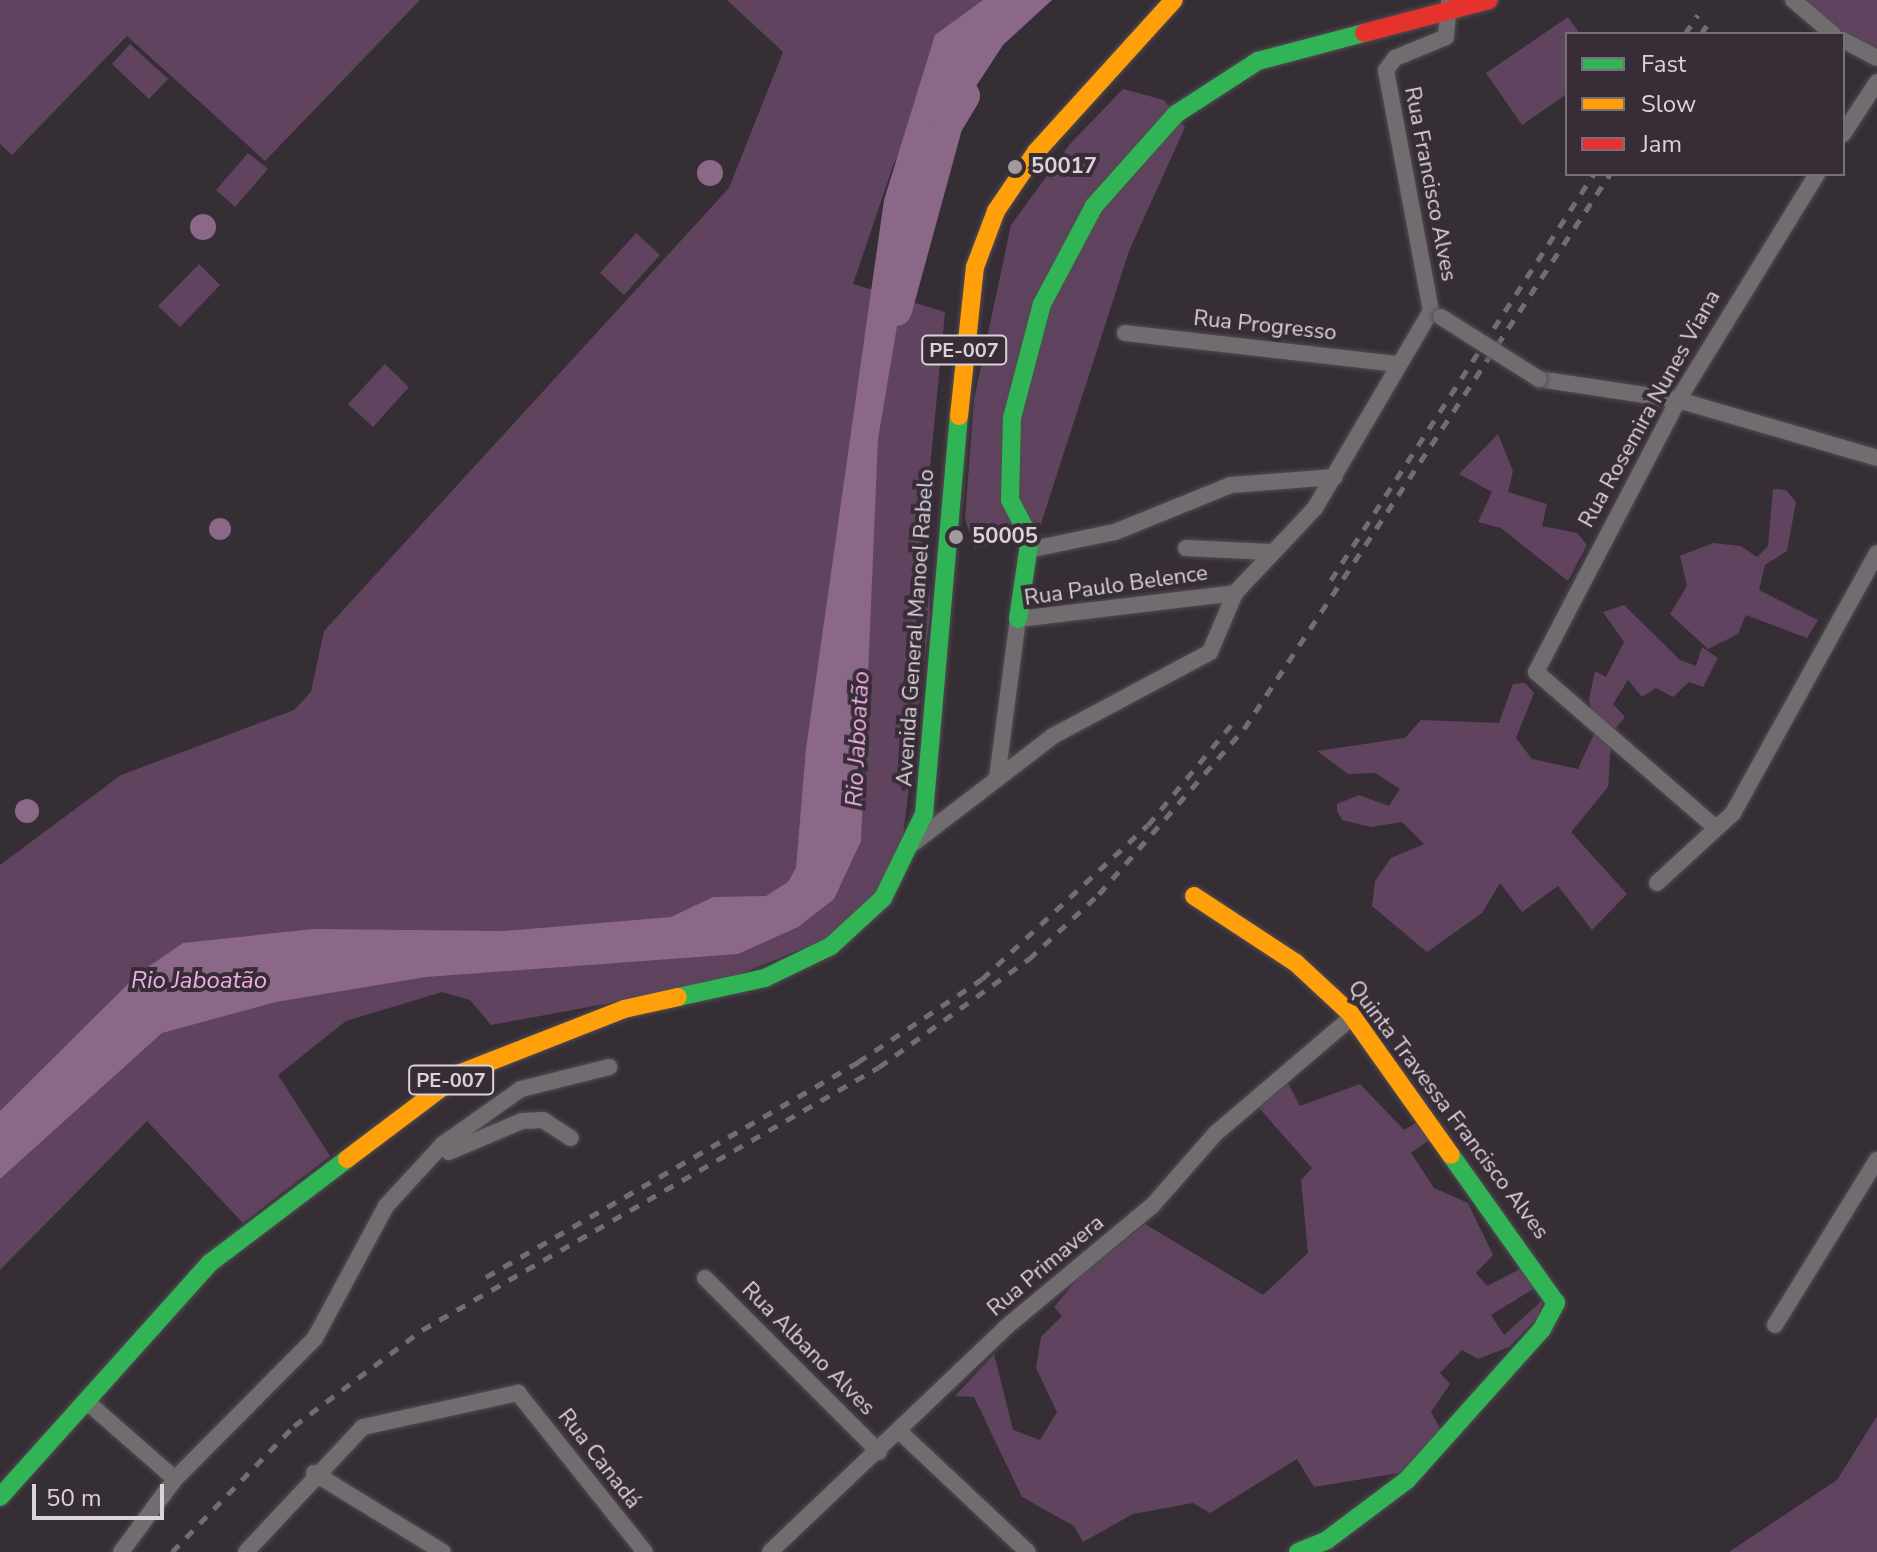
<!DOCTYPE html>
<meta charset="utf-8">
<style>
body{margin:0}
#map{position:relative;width:1877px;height:1552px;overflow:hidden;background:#352f35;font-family:"Nunito Sans",sans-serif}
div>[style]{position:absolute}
.green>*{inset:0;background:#60435e}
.water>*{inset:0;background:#8b6788}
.round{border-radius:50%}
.river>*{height:32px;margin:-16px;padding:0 16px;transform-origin:16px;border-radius:16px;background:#8b6788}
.roads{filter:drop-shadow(0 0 2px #524c52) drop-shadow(0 0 2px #524c52)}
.street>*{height:16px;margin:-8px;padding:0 8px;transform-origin:8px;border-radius:8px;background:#706c70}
.fast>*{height:18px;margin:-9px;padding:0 9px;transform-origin:9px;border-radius:9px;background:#30b455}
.slow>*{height:18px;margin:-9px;padding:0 9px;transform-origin:9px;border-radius:9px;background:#ff9f0a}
.jam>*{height:18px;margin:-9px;padding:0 9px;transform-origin:9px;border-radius:9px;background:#e5322d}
.rail>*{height:5px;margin-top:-2.5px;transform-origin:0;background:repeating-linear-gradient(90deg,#716d71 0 10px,transparent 0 20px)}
.bridges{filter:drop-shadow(0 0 2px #524c52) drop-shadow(0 0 2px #524c52)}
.street-bridge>*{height:16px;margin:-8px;padding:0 8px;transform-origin:8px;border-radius:8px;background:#706c70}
.dots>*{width:22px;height:22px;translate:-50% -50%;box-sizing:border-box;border:4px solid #382c37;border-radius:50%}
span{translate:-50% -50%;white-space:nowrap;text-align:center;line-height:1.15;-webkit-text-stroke:8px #382c37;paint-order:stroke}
.shield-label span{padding:2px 6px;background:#382c37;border:2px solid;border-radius:6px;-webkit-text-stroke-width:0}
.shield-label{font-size:20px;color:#dbd3da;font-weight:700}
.poi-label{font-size:22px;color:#dbd3da;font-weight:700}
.left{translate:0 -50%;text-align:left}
.street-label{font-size:22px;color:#dbd3da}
.water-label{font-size:24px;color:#ecaee7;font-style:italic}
.legend{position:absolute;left:1565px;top:32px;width:280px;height:144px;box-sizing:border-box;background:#382c37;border:2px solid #796f78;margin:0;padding:10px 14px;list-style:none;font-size:24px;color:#dbd3da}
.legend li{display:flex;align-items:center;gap:16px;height:40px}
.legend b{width:40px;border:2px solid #796f78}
.scale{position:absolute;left:32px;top:1484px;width:132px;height:36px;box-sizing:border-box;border:4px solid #dbd3da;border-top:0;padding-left:10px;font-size:24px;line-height:28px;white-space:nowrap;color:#dbd3da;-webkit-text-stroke:6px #382c37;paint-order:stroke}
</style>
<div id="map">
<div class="green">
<i style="clip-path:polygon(0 0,420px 0,265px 161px,127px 36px,12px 155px,0 144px)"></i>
<i style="clip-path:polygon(727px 0,983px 0,894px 163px,853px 284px,945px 312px,928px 489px,930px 615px,901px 852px,872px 899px,825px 940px,714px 984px,491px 1025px,470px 1000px,442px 992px,346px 1021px,278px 1075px,330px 1156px,243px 1223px,147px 1121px,0 1270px,0 865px,121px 775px,294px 710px,311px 692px,324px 631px,729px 188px,783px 52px)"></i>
<i style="clip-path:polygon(1797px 0,1877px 0,1877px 54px,1801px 7px)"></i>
<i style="clip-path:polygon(1568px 17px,1580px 34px,1567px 34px,1567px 94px,1522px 125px,1486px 73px)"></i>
<i style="clip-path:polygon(130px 44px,168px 79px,149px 99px,112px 64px)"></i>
<i style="clip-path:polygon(1123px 89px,1164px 100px,1185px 127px,1129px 251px,1037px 536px,975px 548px,965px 519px,974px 399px,1011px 225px,1070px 144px)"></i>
<i style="clip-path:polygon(248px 153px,268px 169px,235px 207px,216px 190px)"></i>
<i style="clip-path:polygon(636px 233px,660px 255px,624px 295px,600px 273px)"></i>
<i style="clip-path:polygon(199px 264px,220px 285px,180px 327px,158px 306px)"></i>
<i style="clip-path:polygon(385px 364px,409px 387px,373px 427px,348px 404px)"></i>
<i style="clip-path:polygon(1498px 434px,1513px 471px,1508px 492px,1547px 504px,1542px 526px,1577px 533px,1587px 545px,1568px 581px,1501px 528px,1478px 522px,1492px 492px,1459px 474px)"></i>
<i style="clip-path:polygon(1773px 489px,1786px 490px,1796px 502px,1787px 551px,1765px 565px,1759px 590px,1818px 620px,1807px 638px,1746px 615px,1738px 634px,1708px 649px,1670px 614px,1687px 586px,1680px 556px,1713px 543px,1741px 546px,1757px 557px,1768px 546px)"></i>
<i style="clip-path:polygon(1624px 605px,1680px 660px,1696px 666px,1702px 647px,1718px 658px,1703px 687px,1689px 682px,1673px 697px,1656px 688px,1642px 697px,1628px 680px,1613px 704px,1625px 717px,1615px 729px,1592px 713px,1589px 699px,1595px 671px,1606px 677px,1624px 642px,1603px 612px)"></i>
<i style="clip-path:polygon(1525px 683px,1534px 693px,1516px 738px,1532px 759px,1578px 769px,1594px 734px,1611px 744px,1608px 787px,1571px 832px,1627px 894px,1592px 930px,1558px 886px,1522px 912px,1500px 883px,1482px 913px,1427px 952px,1372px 906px,1375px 881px,1391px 858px,1424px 844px,1402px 822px,1371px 827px,1342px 820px,1337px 811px,1337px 804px,1359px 795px,1389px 806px,1400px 789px,1375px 773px,1348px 774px,1317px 751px,1405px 738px,1421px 720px,1499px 723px,1513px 684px)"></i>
<i style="clip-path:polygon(1288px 1083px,1300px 1106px,1360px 1084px,1404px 1130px,1421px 1120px,1439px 1133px,1411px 1153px,1434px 1188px,1468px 1203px,1493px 1255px,1476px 1273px,1487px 1286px,1528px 1265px,1538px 1286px,1491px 1315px,1504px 1335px,1543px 1300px,1538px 1317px,1509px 1347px,1478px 1359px,1462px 1350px,1440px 1373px,1450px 1384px,1431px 1412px,1442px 1432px,1405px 1472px,1314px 1487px,1297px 1459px,1210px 1513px,1193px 1503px,1133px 1514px,1083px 1542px,1074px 1526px,1022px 1497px,974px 1397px,955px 1396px,994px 1354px,1013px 1430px,1040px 1440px,1057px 1412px,1036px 1368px,1041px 1337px,1062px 1316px,1054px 1307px,1080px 1276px,1145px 1224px,1263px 1295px,1308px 1253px,1301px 1180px,1312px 1168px,1259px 1108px)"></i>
<i style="clip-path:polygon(1877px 1416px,1877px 1552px,1729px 1552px,1837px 1480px)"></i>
</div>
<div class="water">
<i style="clip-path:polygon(983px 0,1052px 0,1003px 45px,924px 166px,878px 439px,861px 841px,834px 899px,798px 927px,738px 954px,426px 977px,276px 1002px,162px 1033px,0 1179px,0 1111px,138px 974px,183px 943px,313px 929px,505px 931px,671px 917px,713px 897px,766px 896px,788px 882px,796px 868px,806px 749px,884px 200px,935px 35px)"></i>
<i class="round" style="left:697px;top:160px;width:26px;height:26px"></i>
<i class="round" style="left:190px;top:214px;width:26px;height:26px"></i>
<i class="round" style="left:209px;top:518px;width:22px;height:22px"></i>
<i class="round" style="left:15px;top:799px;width:24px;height:24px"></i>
</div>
<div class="river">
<i style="left:896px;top:310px;width:193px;rotate:-74.7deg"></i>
<i style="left:947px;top:124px;width:33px;rotate:-59deg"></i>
</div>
<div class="roads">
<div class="street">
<i style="left:1793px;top:0;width:52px;rotate:40.4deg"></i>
<i style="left:1843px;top:40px;width:38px;rotate:28deg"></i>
<i style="left:1843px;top:134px;width:62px;rotate:-56.8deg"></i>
<i style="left:1431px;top:311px;width:245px;rotate:-100.6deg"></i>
<i style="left:1386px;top:70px;width:15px;rotate:-53deg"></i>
<i style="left:1395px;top:58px;width:55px;rotate:-22.4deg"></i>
<i style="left:1446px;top:37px;width:37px;rotate:-85deg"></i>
<i style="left:1125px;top:333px;width:276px;rotate:6.5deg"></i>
<i style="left:1539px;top:379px;width:141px;rotate:8.6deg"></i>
<i style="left:1678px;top:400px;width:207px;rotate:16.2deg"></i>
<i style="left:1186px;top:548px;width:84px;rotate:2.7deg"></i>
<i style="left:1028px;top:550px;width:89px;rotate:-11.7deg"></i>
<i style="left:1115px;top:532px;width:125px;rotate:-22.1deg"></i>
<i style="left:1231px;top:485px;width:104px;rotate:-4.4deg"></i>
<i style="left:997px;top:778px;width:160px;rotate:-82.5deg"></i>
<i style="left:1018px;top:619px;width:219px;rotate:-6.8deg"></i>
<i style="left:1716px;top:828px;width:238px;rotate:-139.1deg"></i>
<i style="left:1536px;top:672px;width:307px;rotate:-62.4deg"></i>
<i style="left:1678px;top:400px;width:265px;rotate:-58.4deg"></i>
<i style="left:911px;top:845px;width:179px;rotate:-37.5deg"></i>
<i style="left:1053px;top:736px;width:178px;rotate:-28.1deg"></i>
<i style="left:1210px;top:652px;width:64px;rotate:-67deg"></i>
<i style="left:1235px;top:593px;width:117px;rotate:-46.7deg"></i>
<i style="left:1315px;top:508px;width:229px;rotate:-59.5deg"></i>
<i style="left:1657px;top:883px;width:103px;rotate:-42.6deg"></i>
<i style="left:1733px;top:813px;width:297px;rotate:-61deg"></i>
<i style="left:449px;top:1152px;width:79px;rotate:-23deg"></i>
<i style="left:522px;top:1121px;width:21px;rotate:-3deg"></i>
<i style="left:543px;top:1120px;width:33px;rotate:33deg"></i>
<i style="left:705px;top:1278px;width:246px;rotate:45deg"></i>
<i style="left:1775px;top:1325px;width:194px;rotate:-58.3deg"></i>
<i style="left:86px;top:1401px;width:118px;rotate:41.2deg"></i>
<i style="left:175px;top:1479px;width:91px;rotate:126.5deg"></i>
<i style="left:900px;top:1432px;width:175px;rotate:43.2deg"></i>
<i style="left:314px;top:1473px;width:151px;rotate:31.5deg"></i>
<i style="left:175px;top:1479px;width:199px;rotate:-45.2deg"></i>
<i style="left:315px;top:1338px;width:150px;rotate:-61.7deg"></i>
<i style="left:386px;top:1206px;width:84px;rotate:-47.4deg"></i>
<i style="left:443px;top:1144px;width:95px;rotate:-35.2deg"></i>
<i style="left:521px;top:1089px;width:91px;rotate:-14deg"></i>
<i style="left:246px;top:1552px;width:171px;rotate:-46.9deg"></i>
<i style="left:363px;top:1427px;width:159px;rotate:-12.4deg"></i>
<i style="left:518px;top:1393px;width:203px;rotate:51.4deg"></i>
<i style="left:770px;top:1552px;width:326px;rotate:-43.6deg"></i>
<i style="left:1006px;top:1327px;width:190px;rotate:-39.7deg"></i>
<i style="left:1152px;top:1206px;width:96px;rotate:-48.8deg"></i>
<i style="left:1215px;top:1134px;width:180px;rotate:-40.5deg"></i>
</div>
<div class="fast">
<i style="left:1018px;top:619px;width:82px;rotate:-81.6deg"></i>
<i style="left:1030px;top:538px;width:43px;rotate:-117.8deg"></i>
<i style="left:1010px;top:500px;width:82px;rotate:-88.6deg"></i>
<i style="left:1012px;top:418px;width:118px;rotate:-75.3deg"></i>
<i style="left:1042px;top:304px;width:111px;rotate:-62deg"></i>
<i style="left:1094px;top:206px;width:123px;rotate:-48.3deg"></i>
<i style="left:1176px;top:114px;width:98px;rotate:-32.9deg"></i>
<i style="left:1258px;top:61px;width:110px;rotate:-14.8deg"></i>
<i style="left:678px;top:997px;width:89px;rotate:-12.3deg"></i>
<i style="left:765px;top:978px;width:73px;rotate:-25.9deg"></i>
<i style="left:831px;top:946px;width:71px;rotate:-42.7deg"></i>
<i style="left:883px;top:898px;width:93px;rotate:-64deg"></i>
<i style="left:924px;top:814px;width:400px;rotate:-85deg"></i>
<i style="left:0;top:1497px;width:314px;rotate:-48.1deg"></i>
<i style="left:210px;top:1263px;width:172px;rotate:-37.2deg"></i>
<i style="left:1298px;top:1552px;width:31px;rotate:-22deg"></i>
<i style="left:1327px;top:1540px;width:100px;rotate:-36.9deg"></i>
<i style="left:1407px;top:1480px;width:203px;rotate:-48.2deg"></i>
<i style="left:1542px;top:1329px;width:30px;rotate:-62deg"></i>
<i style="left:1556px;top:1303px;width:181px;rotate:-125.4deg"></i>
</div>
<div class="slow">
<i style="left:959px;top:416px;width:150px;rotate:-83.9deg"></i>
<i style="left:975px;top:267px;width:60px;rotate:-69.4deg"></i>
<i style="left:996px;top:211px;width:71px;rotate:-55.9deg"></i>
<i style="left:1036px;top:152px;width:205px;rotate:-47.8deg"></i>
<i style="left:1194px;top:896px;width:122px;rotate:33.3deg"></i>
<i style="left:1296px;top:963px;width:74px;rotate:42.8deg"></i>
<i style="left:1350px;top:1013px;width:174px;rotate:54.6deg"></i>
<i style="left:347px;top:1159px;width:143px;rotate:-37deg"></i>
<i style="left:461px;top:1073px;width:175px;rotate:-21.4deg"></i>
<i style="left:624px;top:1009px;width:55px;rotate:-12.5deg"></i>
</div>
<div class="jam">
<i style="left:1364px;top:33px;width:129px;rotate:-14.8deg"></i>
</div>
</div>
<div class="rail">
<i style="left:1685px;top:34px;width:23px;rotate:-56deg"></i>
<i style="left:1701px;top:34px;width:14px;rotate:-56deg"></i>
<i style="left:1331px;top:580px;width:484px;rotate:-57.1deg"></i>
<i style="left:486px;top:1277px;width:430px;rotate:-30deg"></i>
<i style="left:858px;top:1062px;width:149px;rotate:-33.8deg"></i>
<i style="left:982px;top:979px;width:226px;rotate:-42.9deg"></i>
<i style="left:1148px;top:825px;width:130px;rotate:-50.3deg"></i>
<i style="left:172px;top:1552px;width:175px;rotate:-45.9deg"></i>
<i style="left:294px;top:1426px;width:160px;rotate:-36.9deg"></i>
<i style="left:422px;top:1330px;width:527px;rotate:-29.92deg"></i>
<i style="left:879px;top:1067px;width:185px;rotate:-35.8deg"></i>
<i style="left:1029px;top:959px;width:96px;rotate:-42.9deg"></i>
<i style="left:1099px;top:894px;width:220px;rotate:-48.7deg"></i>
<i style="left:1244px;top:729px;width:665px;rotate:-56.6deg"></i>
</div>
<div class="bridges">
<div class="street-bridge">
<i style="left:1441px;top:317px;width:116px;rotate:32.3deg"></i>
</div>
</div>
<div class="dots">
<i style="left:1015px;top:167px;background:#a19aa0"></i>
<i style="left:956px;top:537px;background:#a19aa0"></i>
</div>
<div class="shield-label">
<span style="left:964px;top:350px">PE-007</span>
<span style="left:451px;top:1080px">PE-007</span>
</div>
<div class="poi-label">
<span class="left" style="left:1031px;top:167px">50017</span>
<span class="left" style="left:972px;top:537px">50005</span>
</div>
<div class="street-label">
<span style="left:1430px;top:184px;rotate:79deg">Rua Francisco Alves</span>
<span style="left:1265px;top:326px;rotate:6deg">Rua Progresso</span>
<span style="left:1650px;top:409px;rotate:-61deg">Rua Rosemira Nunes Viana</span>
<span style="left:1116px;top:586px;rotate:-8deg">Rua Paulo Belence</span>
<span style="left:916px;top:628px;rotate:-86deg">Avenida General Manoel Rabelo</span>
<span style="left:1448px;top:1110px;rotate:53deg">Quinta Travessa Francisco Alves</span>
<span style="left:1046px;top:1266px;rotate:-40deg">Rua Primavera</span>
<span style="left:808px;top:1349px;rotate:45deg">Rua Albano Alves</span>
<span style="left:599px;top:1459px;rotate:52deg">Rua Canadá</span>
</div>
<div class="water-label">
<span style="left:858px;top:739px;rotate:-87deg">Rio Jaboatão</span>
<span style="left:199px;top:981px">Rio Jaboatão</span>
</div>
<ul class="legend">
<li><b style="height:10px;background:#30b455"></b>Fast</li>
<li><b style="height:10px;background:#ff9f0a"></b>Slow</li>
<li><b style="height:10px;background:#e5322d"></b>Jam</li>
</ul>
<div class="scale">50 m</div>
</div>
